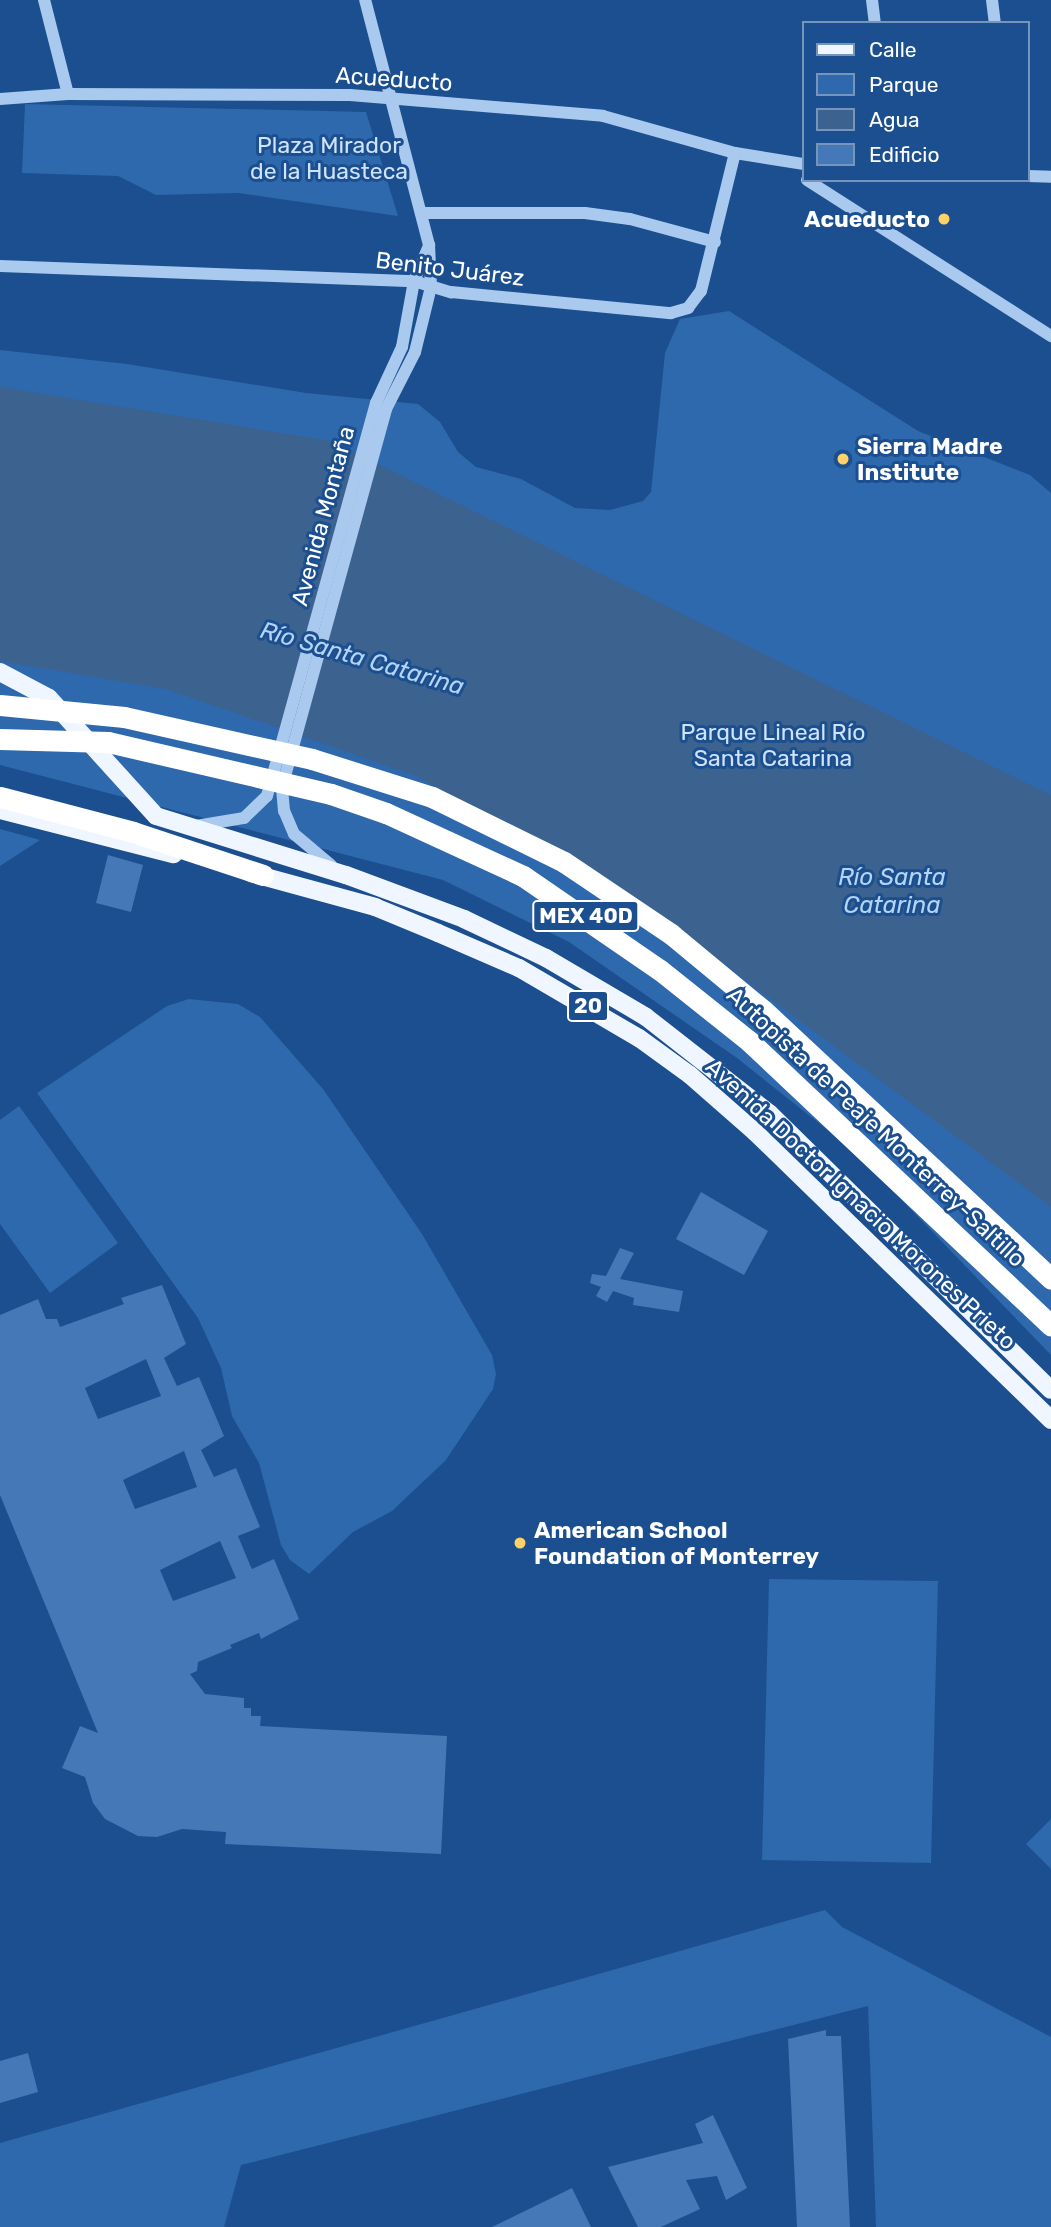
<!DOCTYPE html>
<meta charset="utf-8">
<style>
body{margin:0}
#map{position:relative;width:1051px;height:2227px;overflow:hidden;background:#1b4f8f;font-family:Rubik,sans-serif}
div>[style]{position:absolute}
.green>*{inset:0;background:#2e69ad}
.water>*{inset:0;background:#3c6290}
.building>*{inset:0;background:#4478b7}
.minor>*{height:12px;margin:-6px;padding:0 6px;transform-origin:6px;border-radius:6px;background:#a9c9ee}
.major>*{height:18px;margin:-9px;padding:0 9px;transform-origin:9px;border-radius:9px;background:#f0f6ff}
.highway>*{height:21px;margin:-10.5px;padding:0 10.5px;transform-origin:10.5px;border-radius:10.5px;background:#fff}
.highway-bridge>*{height:21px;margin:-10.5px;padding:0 10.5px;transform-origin:10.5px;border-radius:10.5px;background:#fff}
.dots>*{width:19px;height:19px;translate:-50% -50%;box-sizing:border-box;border:4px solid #1b4f8f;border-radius:50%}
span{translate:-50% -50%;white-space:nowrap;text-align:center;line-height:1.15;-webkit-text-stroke:6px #1b4f8f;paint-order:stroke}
.shield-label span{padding:2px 5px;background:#1b4f8f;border:2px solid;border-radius:5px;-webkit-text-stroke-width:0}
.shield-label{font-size:21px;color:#fff;font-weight:700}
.street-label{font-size:23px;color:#fff}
.park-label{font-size:23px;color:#cfe3fa}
.poi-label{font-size:23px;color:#fff;font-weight:700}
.right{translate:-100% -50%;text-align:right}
.left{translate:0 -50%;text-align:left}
.water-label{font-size:24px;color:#b5d3f5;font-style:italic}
.legend{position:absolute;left:802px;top:21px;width:228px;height:161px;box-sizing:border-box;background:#1b4f8f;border:2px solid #7695bc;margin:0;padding:9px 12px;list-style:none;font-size:21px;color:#fff}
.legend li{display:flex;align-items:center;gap:14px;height:35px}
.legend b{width:35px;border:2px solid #7695bc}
</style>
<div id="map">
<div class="green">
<i style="clip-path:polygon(25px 104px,366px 112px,398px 216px,238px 193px,156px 195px,118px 176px,22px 173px)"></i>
<i style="clip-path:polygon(729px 311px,918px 431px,1030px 475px,1051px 493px,1051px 1355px,872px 1169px,825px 1128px,737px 1058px,569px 942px,443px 880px,0 765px,0 350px,127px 364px,306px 393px,418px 404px,440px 422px,458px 452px,476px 467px,521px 479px,575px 508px,610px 510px,643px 501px,651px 492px,665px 353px,680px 319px)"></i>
<i style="clip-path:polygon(0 829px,40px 840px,0 866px)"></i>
<i style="clip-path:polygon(189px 999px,238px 1004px,260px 1017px,323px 1089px,422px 1234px,492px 1355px,496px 1374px,493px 1389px,446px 1460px,392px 1511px,353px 1532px,309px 1574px,290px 1560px,281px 1545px,259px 1463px,232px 1416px,221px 1368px,198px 1318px,37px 1093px,167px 1006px)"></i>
<i style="clip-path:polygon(19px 1106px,118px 1243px,50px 1293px,0 1224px,0 1120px)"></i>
<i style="clip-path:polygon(769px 1579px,938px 1581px,931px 1863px,762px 1860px)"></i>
<i style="clip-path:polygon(1051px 1819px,1051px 1869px,1026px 1844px)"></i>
<i style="clip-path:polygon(825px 1910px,842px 1927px,1051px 2037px,1051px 2227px,876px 2227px,868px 2006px,241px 2165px,224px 2227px,0 2227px,0 2143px)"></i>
</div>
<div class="water">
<i style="clip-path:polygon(0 387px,331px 441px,1051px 795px,1051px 1207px,633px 897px,416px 776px,166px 689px,0 661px)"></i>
</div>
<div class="building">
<i style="clip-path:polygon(108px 855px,143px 865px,131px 912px,96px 903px)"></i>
<i style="clip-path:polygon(701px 1192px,768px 1231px,744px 1275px,676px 1239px)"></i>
<i style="clip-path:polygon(620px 1248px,634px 1253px,620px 1279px,683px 1291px,679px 1312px,633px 1305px,634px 1298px,613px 1291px,607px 1302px,596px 1296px,601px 1287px,590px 1283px,592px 1274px,606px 1276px)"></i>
<i style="clip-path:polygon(evenodd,162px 1285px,186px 1344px,164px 1358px,177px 1386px,199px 1377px,224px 1436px,201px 1450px,214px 1477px,236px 1468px,260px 1527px,238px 1536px,250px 1565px,252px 1569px,274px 1559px,299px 1619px,261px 1639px,259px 1633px,230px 1645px,232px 1648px,198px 1662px,197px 1671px,190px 1674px,205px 1694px,244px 1698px,244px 1708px,251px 1708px,251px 1716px,261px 1716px,260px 1726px,447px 1736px,441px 1854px,225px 1844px,226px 1832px,182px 1829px,157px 1837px,138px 1836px,105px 1819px,93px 1803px,85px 1777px,62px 1768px,80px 1726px,98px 1733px,0 1495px,0 1315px,38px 1299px,46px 1319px,57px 1319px,60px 1327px,124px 1304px,121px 1298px,162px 1285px,146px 1359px,161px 1396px,98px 1419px,85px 1388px,146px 1359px,162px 1285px,184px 1451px,197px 1487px,135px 1509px,123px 1480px,184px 1451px,162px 1285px,220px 1541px,236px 1578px,173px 1601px,160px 1570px,220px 1541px)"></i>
<i style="clip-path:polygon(826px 2030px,826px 2036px,841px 2036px,850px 2227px,797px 2227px,788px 2039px)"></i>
<i style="clip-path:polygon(28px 2053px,38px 2092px,0 2103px,0 2061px)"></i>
<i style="clip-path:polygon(713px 2115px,747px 2188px,726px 2200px,717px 2176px,686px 2180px,700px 2209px,661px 2227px,638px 2227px,608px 2167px,703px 2143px,695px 2124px)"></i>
<i style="clip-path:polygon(572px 2188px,591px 2227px,492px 2227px)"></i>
</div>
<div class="minor">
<i style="left:44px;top:0;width:97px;rotate:75.7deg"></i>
<i style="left:872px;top:0;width:23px;rotate:83deg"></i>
<i style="left:992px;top:0;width:23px;rotate:83deg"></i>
<i style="left:0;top:99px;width:68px;rotate:-4.2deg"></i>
<i style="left:68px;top:94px;width:282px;rotate:0.2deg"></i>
<i style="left:350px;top:95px;width:254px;rotate:4.7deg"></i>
<i style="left:603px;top:116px;width:137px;rotate:15.7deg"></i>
<i style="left:735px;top:153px;width:70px;rotate:9.1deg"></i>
<i style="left:1028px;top:176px;width:23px;rotate:2deg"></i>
<i style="left:807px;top:180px;width:290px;rotate:32.6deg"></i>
<i style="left:421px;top:213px;width:164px"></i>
<i style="left:585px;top:213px;width:45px;rotate:7.6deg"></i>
<i style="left:630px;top:219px;width:88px;rotate:15.1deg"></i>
<i style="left:0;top:266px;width:414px;rotate:2.1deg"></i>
<i style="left:414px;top:281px;width:39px;rotate:17deg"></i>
<i style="left:451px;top:292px;width:221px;rotate:5.5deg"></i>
<i style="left:671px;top:313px;width:18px;rotate:-16deg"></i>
<i style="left:688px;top:308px;width:21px;rotate:-53deg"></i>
<i style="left:701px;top:291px;width:142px;rotate:-76.2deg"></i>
<i style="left:196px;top:826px;width:49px;rotate:-9.5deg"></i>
<i style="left:244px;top:818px;width:32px;rotate:-44deg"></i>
<i style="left:267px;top:796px;width:408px;rotate:-74.5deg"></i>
<i style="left:376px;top:403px;width:62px;rotate:-65.1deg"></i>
<i style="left:402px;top:347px;width:67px;rotate:-79.7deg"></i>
<i style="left:414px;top:281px;width:39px;rotate:-67deg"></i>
<i style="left:331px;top:865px;width:48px;rotate:-140deg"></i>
<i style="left:294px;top:834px;width:25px;rotate:-113deg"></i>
<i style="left:284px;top:811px;width:24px;rotate:-95deg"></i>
<i style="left:282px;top:787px;width:392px;rotate:-74.6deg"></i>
<i style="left:386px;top:409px;width:64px;rotate:-63deg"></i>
<i style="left:415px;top:352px;width:67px;rotate:-76.2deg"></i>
<i style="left:431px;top:287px;width:42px;rotate:-92.7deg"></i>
<i style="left:429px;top:245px;width:253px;rotate:-104.6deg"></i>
</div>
<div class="major">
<i style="left:0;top:672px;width:55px;rotate:28deg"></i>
<i style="left:49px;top:698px;width:159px;rotate:47.8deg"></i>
<i style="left:156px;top:816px;width:199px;rotate:17.3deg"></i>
<i style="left:346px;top:875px;width:126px;rotate:20.4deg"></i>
<i style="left:464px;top:919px;width:91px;rotate:25.4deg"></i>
<i style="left:546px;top:958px;width:116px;rotate:30.5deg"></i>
<i style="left:646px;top:1017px;width:156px;rotate:38deg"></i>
<i style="left:769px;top:1113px;width:395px;rotate:44.5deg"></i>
<i style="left:0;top:810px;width:179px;rotate:14.3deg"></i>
<i style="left:251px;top:873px;width:129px;rotate:15.3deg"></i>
<i style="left:375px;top:907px;width:68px;rotate:22.4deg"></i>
<i style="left:438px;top:933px;width:88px;rotate:23.4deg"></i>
<i style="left:519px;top:968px;width:139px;rotate:30.3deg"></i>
<i style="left:639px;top:1038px;width:63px;rotate:36deg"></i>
<i style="left:690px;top:1075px;width:86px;rotate:41.2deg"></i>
<i style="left:755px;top:1132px;width:413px;rotate:44.2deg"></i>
</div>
<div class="highway">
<i style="left:0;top:797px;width:138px;rotate:14.7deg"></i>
<i style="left:133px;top:832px;width:137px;rotate:18.3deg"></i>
</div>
<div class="highway-bridge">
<i style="left:0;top:705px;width:125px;rotate:5.5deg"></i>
<i style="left:124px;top:717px;width:193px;rotate:12.6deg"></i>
<i style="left:312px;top:759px;width:126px;rotate:17.6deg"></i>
<i style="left:432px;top:797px;width:147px;rotate:26.2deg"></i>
<i style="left:564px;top:862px;width:129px;rotate:33.9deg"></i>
<i style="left:671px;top:934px;width:119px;rotate:39.6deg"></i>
<i style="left:763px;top:1010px;width:394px;rotate:43deg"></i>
<i style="left:0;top:739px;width:108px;rotate:1.6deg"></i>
<i style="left:108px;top:742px;width:229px;rotate:13.1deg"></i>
<i style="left:331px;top:794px;width:58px;rotate:19.1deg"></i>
<i style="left:386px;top:813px;width:151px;rotate:24.7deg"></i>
<i style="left:523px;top:876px;width:166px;rotate:34.5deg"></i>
<i style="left:660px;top:970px;width:114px;rotate:38.6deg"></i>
<i style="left:749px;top:1041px;width:415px;rotate:43.3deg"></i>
</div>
<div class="dots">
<i style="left:944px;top:219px;background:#ffd166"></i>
<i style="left:843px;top:459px;background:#ffd166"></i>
<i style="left:520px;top:1543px;background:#ffd166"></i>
</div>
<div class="shield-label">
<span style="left:586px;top:916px">MEX 40D</span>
<span style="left:588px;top:1006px">20</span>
</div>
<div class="street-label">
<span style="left:394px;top:79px;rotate:4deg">Acueducto</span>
<span style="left:450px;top:269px;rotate:7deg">Benito Juárez</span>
<span style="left:323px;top:516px;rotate:-75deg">Avenida Montaña</span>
<span style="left:876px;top:1127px;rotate:43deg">Autopista de Peaje Monterrey-Saltillo</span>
<span style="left:861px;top:1204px;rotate:43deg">Avenida Doctor Ignacio Morones Prieto</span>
</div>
<div class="park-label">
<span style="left:329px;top:158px">Plaza Mirador<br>de la Huasteca</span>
<span style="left:773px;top:745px">Parque Lineal Río<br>Santa Catarina</span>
</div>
<div class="poi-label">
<span class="right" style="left:930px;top:219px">Acueducto</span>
<span class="left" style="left:857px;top:459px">Sierra Madre<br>Institute</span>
<span class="left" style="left:534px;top:1543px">American School<br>Foundation of Monterrey</span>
</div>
<div class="water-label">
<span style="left:362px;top:659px;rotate:16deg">Río Santa Catarina</span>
<span style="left:892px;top:892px">Río Santa<br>Catarina</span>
</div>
<ul class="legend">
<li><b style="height:9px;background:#f0f6ff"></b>Calle</li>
<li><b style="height:19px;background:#2e69ad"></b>Parque</li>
<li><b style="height:19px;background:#3c6290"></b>Agua</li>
<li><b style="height:19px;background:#4478b7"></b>Edificio</li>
</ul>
</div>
